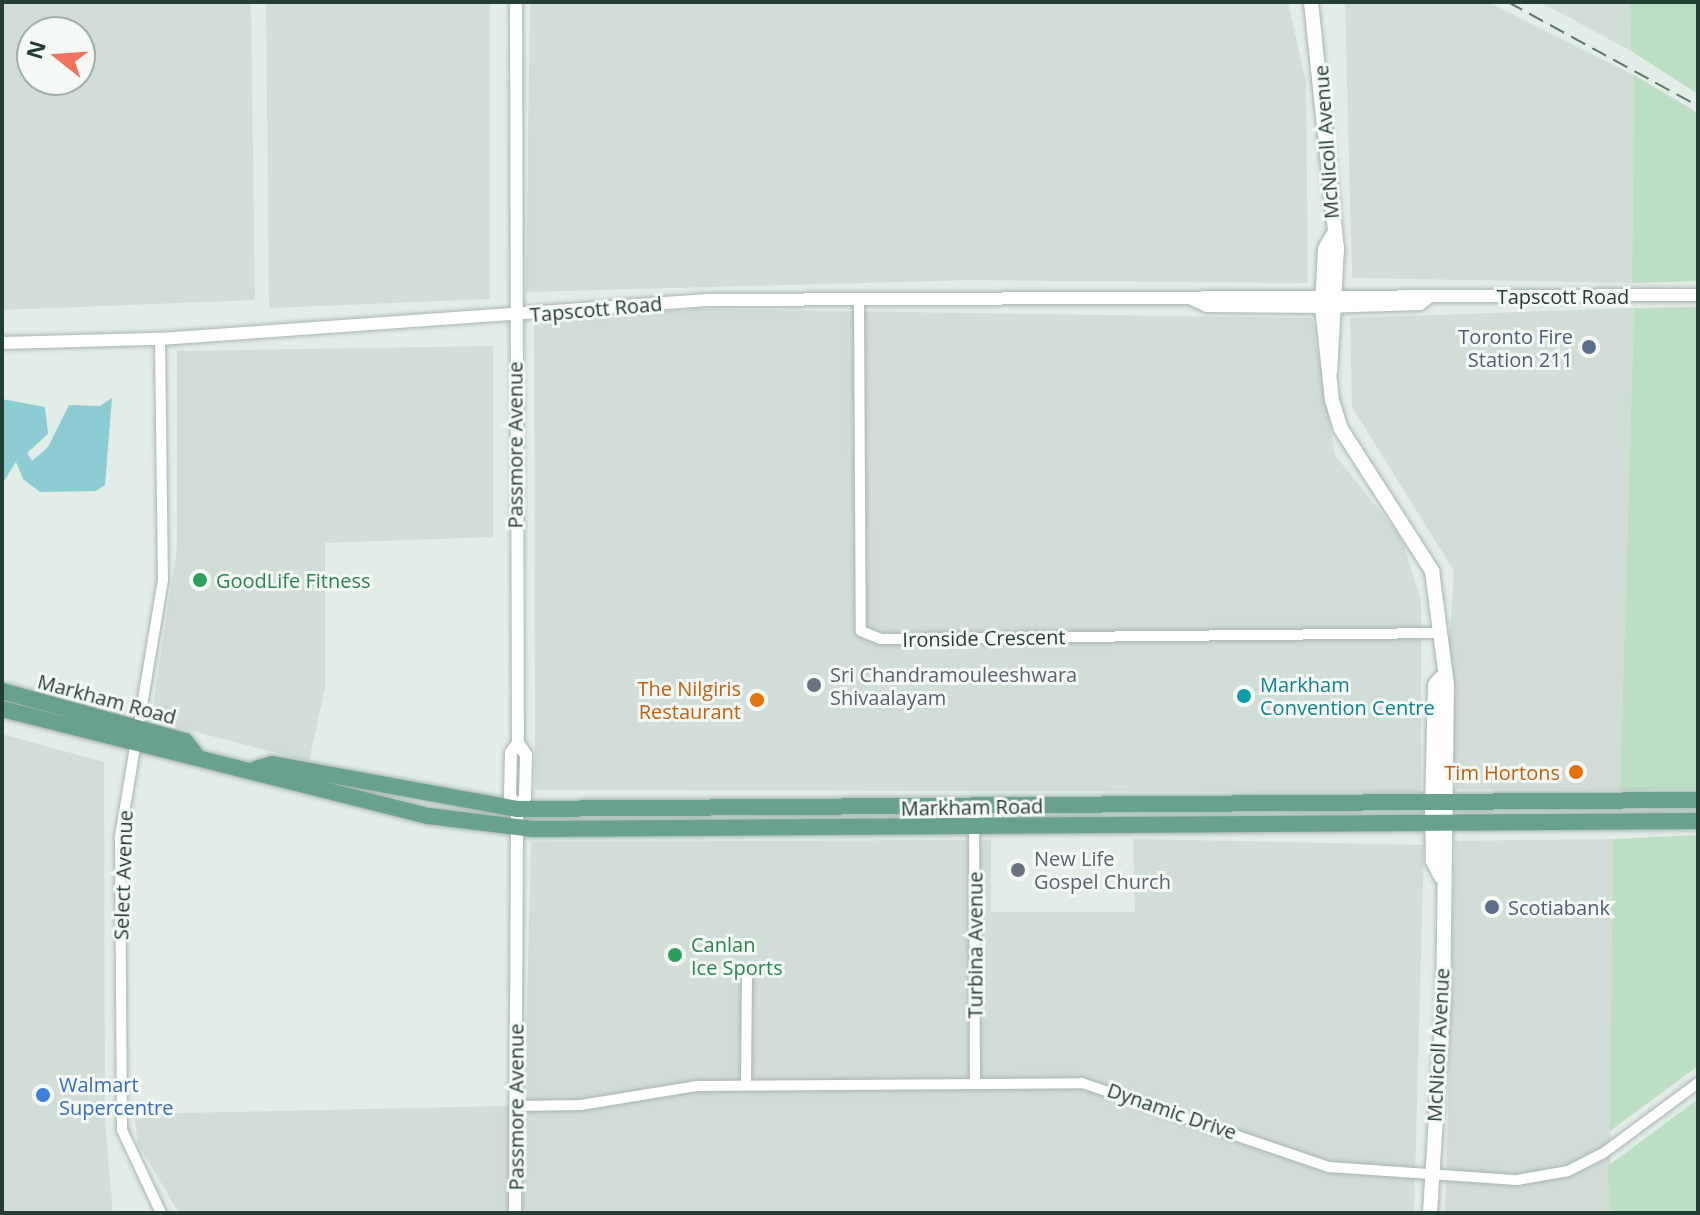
<!DOCTYPE html>
<style>
body{margin:0}
#map{position:relative;width:1700px;height:1215px;overflow:hidden;background:#e3ede8;font-family:"Open Sans",sans-serif}
div>[style]{position:absolute}
.built>*{inset:0;background:#d1ddd7}
.green>*{inset:0;background:#bcdec2}
.water>*{inset:0;background:#8bcdd2}
.roads{filter:drop-shadow(0 0 2px #a6b5af) drop-shadow(0 0 2px #a6b5af)}
.minor>*{height:10px;margin:-5px;padding:0 5px;transform-origin:5px;border-radius:5px;background:#fff}
.tertiary>*{height:12px;margin:-6px;padding:0 6px;transform-origin:6px;border-radius:6px;background:#fff}
.secondary>*{height:14px;margin:-7px;padding:0 7px;transform-origin:7px;border-radius:7px;background:#fff}
.primary>*{height:16px;margin:-8px;padding:0 8px;transform-origin:8px;border-radius:8px;background:#68a28e}
.rail>*{height:2px;margin-top:-1px;transform-origin:0;background:repeating-linear-gradient(90deg,#5d7a70 0 16px,transparent 0 24px)}
.dots>*{width:22px;height:22px;translate:-50% -50%;box-sizing:border-box;border:4px solid #f4f9f6;border-radius:50%}
span{translate:-50% -50%;white-space:nowrap;text-align:center;line-height:1.15;-webkit-text-stroke:6px #f4f9f6;paint-order:stroke}
.street-label{font-size:20px;color:#233e35}
.service-label{font-size:20px;color:#4e5e75}
.right{translate:-100% -50%;text-align:right}
.left{translate:0 -50%;text-align:left}
.leisure-label{font-size:20px;color:#27864d}
.worship-label{font-size:20px;color:#5b616d}
.culture-label{font-size:20px;color:#0d838f}
.food-label{font-size:20px;color:#c56008}
.shop-label{font-size:20px;color:#366cbe}
.frame{position:absolute;inset:0;border:4px solid #233e35;pointer-events:none}
.north{position:absolute;left:16px;top:16px;width:80px;height:80px;box-sizing:border-box;background:#f4f9f6;border:2px solid #a0aea9;border-radius:50%;rotate:287deg;font-size:22px;font-weight:700;line-height:32px;text-align:center;color:#233e35}
.north::after{content:'';display:block;margin:auto;width:28px;height:36px;background:#f2745c;clip-path:polygon(50% 0,100% 100%,50% 72%,0 100%)}
</style>
<div id="map">
<div class="built">
<i style="clip-path:polygon(evenodd,2px 2px,251px 2px,255px 300px,2px 310px,2px 2px,32px 32px,80px 32px,80px 80px,32px 80px,32px 32px)"></i>
<i style="clip-path:polygon(266px 2px,490px 2px,490px 299px,269px 308px)"></i>
<i style="clip-path:polygon(530px 2px,1288px 2px,1306px 83px,1308px 283px,971px 280px,526px 292px)"></i>
<i style="clip-path:polygon(1345px 2px,1488px 2px,1634px 75px,1632px 283px,1352px 278px)"></i>
<i style="clip-path:polygon(1540px 2px,1630px 2px,1631px 51px)"></i>
<i style="clip-path:polygon(1634px 308px,1620px 790px,1456px 789px,1447px 676px,1454px 571px,1352px 407px,1350px 318px)"></i>
<i style="clip-path:polygon(697px 309px,1312px 318px,1335px 455px,1402px 539px,1421px 601px,1421px 792px,535px 790px,534px 320px)"></i>
<i style="clip-path:polygon(493px 346px,493px 537px,325px 543px,325px 688px,309px 761px,157px 722px,152px 713px,177px 548px,177px 351px)"></i>
<i style="clip-path:polygon(2px 734px,104px 762px,105px 1119px,113px 1213px,2px 1213px)"></i>
<i style="clip-path:polygon(1133px 839px,1424px 845px,1414px 1213px,179px 1213px,138px 1144px,134px 1114px,506px 1106px,525px 1088px,531px 842px,991px 840px,991px 912px,1135px 912px)"></i>
<i style="clip-path:polygon(1613px 839px,1610px 1213px,1445px 1213px,1455px 841px)"></i>
</div>
<div class="green">
<i style="clip-path:polygon(1630px 2px,1698px 2px,1698px 94px,1631px 51px)"></i>
<i style="clip-path:polygon(1634px 75px,1698px 113px,1698px 281px,1632px 283px)"></i>
<i style="clip-path:polygon(1698px 307px,1698px 789px,1620px 790px,1634px 308px)"></i>
<i style="clip-path:polygon(1698px 835px,1698px 1066px,1610px 1131px,1613px 839px)"></i>
<i style="clip-path:polygon(1698px 1099px,1698px 1213px,1610px 1213px,1608px 1166px)"></i>
</div>
<div class="water">
<i style="clip-path:polygon(112px 398px,105px 485px,96px 491px,40px 492px,23px 479px,16px 462px,2px 484px,2px 399px,45px 407px,48px 434px,27px 453px,32px 461px,48px 447px,69px 405px,100px 406px)"></i>
</div>
<div class="roads">
<div class="minor">
<i style="left:859px;top:299px;width:332px;rotate:89.7deg"></i>
<i style="left:861px;top:631px;width:22px;rotate:22deg"></i>
<i style="left:881px;top:639px;width:559px;rotate:-0.61deg"></i>
<i style="left:160px;top:339px;width:241px;rotate:89.3deg"></i>
<i style="left:163px;top:580px;width:262px;rotate:99.5deg"></i>
<i style="left:120px;top:838px;width:292px;rotate:89.6deg"></i>
<i style="left:122px;top:1130px;width:92px;rotate:64.8deg"></i>
<i style="left:974px;top:806px;width:277px;rotate:89.8deg"></i>
<i style="left:746px;top:1085px;width:114px;rotate:-89.5deg"></i>
<i style="left:517px;top:1106px;width:64px;rotate:-0.9deg"></i>
<i style="left:581px;top:1105px;width:118px;rotate:-9.3deg"></i>
<i style="left:697px;top:1086px;width:385px;rotate:-0.4deg"></i>
<i style="left:1082px;top:1083px;width:261px;rotate:18.8deg"></i>
<i style="left:1329px;top:1167px;width:188px;rotate:4deg"></i>
<i style="left:1517px;top:1180px;width:52px;rotate:-10deg"></i>
<i style="left:1568px;top:1171px;width:38px;rotate:-27deg"></i>
<i style="left:1602px;top:1154px;width:119px;rotate:-36.5deg"></i>
</div>
<div class="tertiary">
<i style="left:516px;top:2px;width:741px;rotate:89.85deg"></i>
<i style="left:518px;top:743px;width:14px;rotate:56deg"></i>
<i style="left:526px;top:755px;width:42px;rotate:91.4deg"></i>
<i style="left:525px;top:797px;width:14px;rotate:124deg"></i>
<i style="left:1190px;top:298px;width:19px;rotate:25deg"></i>
<i style="left:1207px;top:306px;width:115px;rotate:0.5deg"></i>
<i style="left:1322px;top:307px;width:98px;rotate:-1.8deg"></i>
<i style="left:1420px;top:304px;width:11px;rotate:-38deg"></i>
<i style="left:2px;top:343px;width:158px;rotate:-1.5deg"></i>
<i style="left:160px;top:339px;width:549px;rotate:-4.07deg"></i>
<i style="left:708px;top:300px;width:990px;rotate:-0.29deg"></i>
<i style="left:515px;top:1213px;width:404px;rotate:-89.7deg"></i>
<i style="left:517px;top:809px;width:15px;rotate:-118deg"></i>
<i style="left:510px;top:796px;width:43px;rotate:-88.7deg"></i>
<i style="left:511px;top:753px;width:12px;rotate:-55deg"></i>
</div>
<div class="secondary">
<i style="left:1311px;top:2px;width:247px;rotate:84deg"></i>
<i style="left:1337px;top:248px;width:124px;rotate:93.2deg"></i>
<i style="left:1333px;top:235px;width:16px;rotate:120deg"></i>
<i style="left:1325px;top:249px;width:58px;rotate:93deg"></i>
<i style="left:1322px;top:307px;width:94px;rotate:83.9deg"></i>
<i style="left:1332px;top:400px;width:30px;rotate:73deg"></i>
<i style="left:1341px;top:429px;width:169px;rotate:57.3deg"></i>
<i style="left:1432px;top:571px;width:115px;rotate:82.5deg"></i>
<i style="left:1447px;top:685px;width:321px;rotate:90.7deg"></i>
<i style="left:1443px;top:1006px;width:207px;rotate:93.6deg"></i>
<i style="left:1441px;top:678px;width:9px;rotate:131deg"></i>
<i style="left:1435px;top:685px;width:119px;rotate:91.4deg"></i>
<i style="left:1432px;top:804px;width:57px;rotate:89deg"></i>
<i style="left:1433px;top:861px;width:18px;rotate:63deg"></i>
</div>
<div class="primary">
<i style="left:2px;top:691px;width:190px;rotate:15.3deg"></i>
<i style="left:185px;top:741px;width:16px;rotate:52deg"></i>
<i style="left:2px;top:709px;width:440px;rotate:14.1deg"></i>
<i style="left:429px;top:816px;width:105px;rotate:7.1deg"></i>
<i style="left:533px;top:829px;width:1165px;rotate:-0.39deg"></i>
<i style="left:256px;top:769px;width:17px;rotate:-17deg"></i>
<i style="left:272px;top:764px;width:249px;rotate:10.4deg"></i>
<i style="left:517px;top:809px;width:1181px;rotate:-0.44deg"></i>
</div>
</div>
<div class="rail">
<i style="left:1508px;top:2px;width:217px;rotate:28.7deg"></i>
</div>
<div class="dots">
<i style="left:1589px;top:347px;background:#5c6f8a"></i>
<i style="left:200px;top:580px;background:#2e9e5b"></i>
<i style="left:814px;top:685px;background:#6b7280"></i>
<i style="left:1244px;top:696px;background:#0f9aa8"></i>
<i style="left:757px;top:700px;background:#e8710a"></i>
<i style="left:1576px;top:772px;background:#e8710a"></i>
<i style="left:1018px;top:870px;background:#6b7280"></i>
<i style="left:1492px;top:907px;background:#5c6f8a"></i>
<i style="left:675px;top:955px;background:#2e9e5b"></i>
<i style="left:43px;top:1095px;background:#3f7fe0"></i>
</div>
<div class="street-label">
<span style="left:1326px;top:142px;rotate:-94deg">McNicoll Avenue</span>
<span style="left:1563px;top:296px">Tapscott Road</span>
<span style="left:596px;top:309px;rotate:-5deg">Tapscott Road</span>
<span style="left:515px;top:445px;rotate:-90deg">Passmore Avenue</span>
<span style="left:984px;top:638px;rotate:-1deg">Ironside Crescent</span>
<span style="left:107px;top:699px;rotate:15deg">Markham Road</span>
<span style="left:972px;top:807px;rotate:-1deg">Markham Road</span>
<span style="left:123px;top:875px;rotate:-88deg">Select Avenue</span>
<span style="left:975px;top:945px;rotate:-90deg">Turbina Avenue</span>
<span style="left:1438px;top:1045px;rotate:-87deg">McNicoll Avenue</span>
<span style="left:516px;top:1107px;rotate:-90deg">Passmore Avenue</span>
<span style="left:1172px;top:1111px;rotate:19deg">Dynamic Drive</span>
</div>
<div class="service-label">
<span class="right" style="left:1573px;top:348px">Toronto Fire<br>Station 211</span>
<span class="left" style="left:1508px;top:907px">Scotiabank</span>
</div>
<div class="leisure-label">
<span class="left" style="left:216px;top:580px">GoodLife Fitness</span>
<span class="left" style="left:691px;top:956px">Canlan<br>Ice Sports</span>
</div>
<div class="worship-label">
<span class="left" style="left:830px;top:686px">Sri Chandramouleeshwara<br>Shivaalayam</span>
<span class="left" style="left:1034px;top:870px">New Life<br>Gospel Church</span>
</div>
<div class="culture-label">
<span class="left" style="left:1260px;top:696px">Markham<br>Convention Centre</span>
</div>
<div class="food-label">
<span class="right" style="left:741px;top:700px">The Nilgiris<br>Restaurant</span>
<span class="right" style="left:1560px;top:772px">Tim Hortons</span>
</div>
<div class="shop-label">
<span class="left" style="left:59px;top:1096px">Walmart<br>Supercentre</span>
</div>
<div class="frame"></div>
<div class="north">N</div>
</div>
